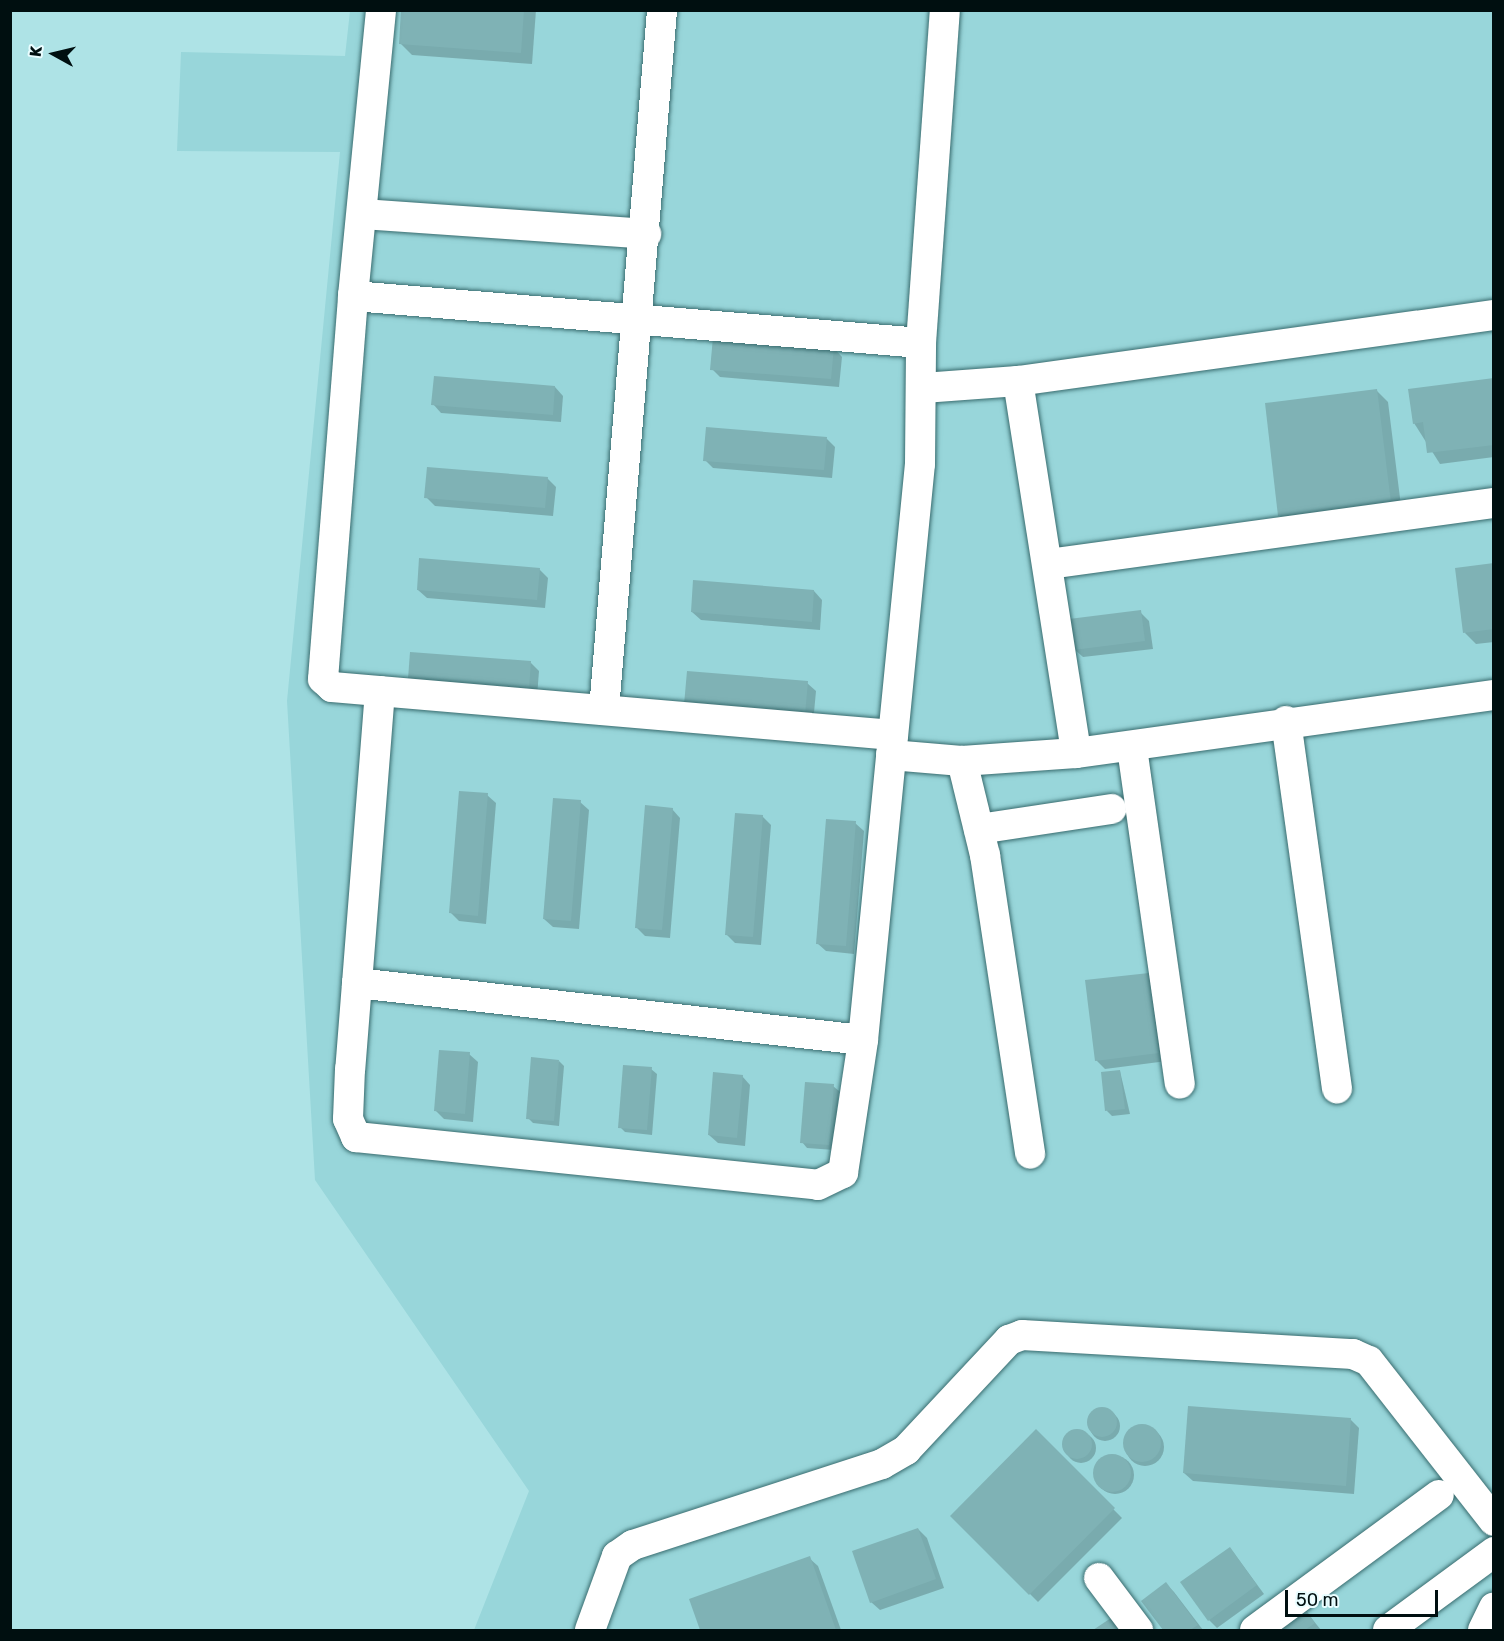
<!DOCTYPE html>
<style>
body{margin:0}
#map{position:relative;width:1504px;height:1641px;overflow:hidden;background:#aee3e6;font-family:Rubik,sans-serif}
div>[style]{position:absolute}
.built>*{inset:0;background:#98d6da}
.shadow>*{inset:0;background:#0003}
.round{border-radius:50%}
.building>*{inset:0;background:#7fb2b5}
.roads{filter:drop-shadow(0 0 2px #396c6f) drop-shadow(0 0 2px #396c6f)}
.minor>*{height:30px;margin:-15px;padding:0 15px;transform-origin:15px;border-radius:15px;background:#fff}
span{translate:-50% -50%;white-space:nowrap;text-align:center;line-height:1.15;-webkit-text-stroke:4.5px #e9fdff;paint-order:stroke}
.frame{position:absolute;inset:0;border:12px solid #000f10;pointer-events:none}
.north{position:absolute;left:24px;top:24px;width:60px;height:60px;-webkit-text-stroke:4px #e9fdff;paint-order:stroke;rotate:278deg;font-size:16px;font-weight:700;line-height:24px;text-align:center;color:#000f10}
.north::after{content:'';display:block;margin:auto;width:21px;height:27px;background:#000f10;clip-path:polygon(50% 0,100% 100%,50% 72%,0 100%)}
.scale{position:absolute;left:1285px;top:1590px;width:153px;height:27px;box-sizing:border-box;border:3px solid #000f10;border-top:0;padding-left:8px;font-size:18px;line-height:21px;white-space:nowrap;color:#000f10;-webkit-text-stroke:4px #e9fdff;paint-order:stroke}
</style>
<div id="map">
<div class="built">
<i style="clip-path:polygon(350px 11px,1493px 11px,1493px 1630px,474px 1630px,529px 1491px,315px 1180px,287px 701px,340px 152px,177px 151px,181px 52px,345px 56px)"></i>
</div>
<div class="shadow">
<i style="clip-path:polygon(403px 10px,536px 10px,532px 64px,412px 55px,400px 43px)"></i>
<i style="clip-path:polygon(834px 348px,842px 357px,839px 387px,720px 377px,712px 369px)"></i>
<i style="clip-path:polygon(1494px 380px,1494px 457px,1440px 464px,1414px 423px)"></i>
<i style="clip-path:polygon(555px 387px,563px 396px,561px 422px,441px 413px,433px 404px)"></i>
<i style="clip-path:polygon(1377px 391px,1388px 402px,1402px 514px,1291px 527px,1280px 516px)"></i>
<i style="clip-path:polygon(827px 439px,835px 447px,832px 478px,713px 468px,705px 460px)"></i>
<i style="clip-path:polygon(547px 478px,556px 487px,553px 516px,435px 506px,426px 497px)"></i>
<i style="clip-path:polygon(1494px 565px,1494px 642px,1476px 644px,1465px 633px)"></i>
<i style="clip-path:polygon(539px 569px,548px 578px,545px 608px,427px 598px,418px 590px)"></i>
<i style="clip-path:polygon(814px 591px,822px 600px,820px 630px,701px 620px,692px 612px)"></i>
<i style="clip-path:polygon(1140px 612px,1149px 621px,1153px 649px,1083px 657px,1074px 649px)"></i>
<i style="clip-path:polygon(531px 663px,539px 671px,537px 697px,418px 687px)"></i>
<i style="clip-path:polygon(688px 673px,807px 683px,816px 691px,813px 723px)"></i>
<i style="clip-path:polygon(487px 795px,496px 803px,486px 924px,459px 921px,451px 913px)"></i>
<i style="clip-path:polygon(580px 802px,589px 810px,579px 929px,553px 927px,544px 919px)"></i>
<i style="clip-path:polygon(672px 809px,680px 818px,670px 938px,645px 936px,637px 928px)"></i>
<i style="clip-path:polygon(762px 816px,771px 825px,761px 945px,735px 943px,727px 935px)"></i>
<i style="clip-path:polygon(855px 823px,864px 831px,854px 954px,826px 951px,817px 943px)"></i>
<i style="clip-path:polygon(1149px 974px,1157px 983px,1167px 1061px,1105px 1069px,1096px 1060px)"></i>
<i style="clip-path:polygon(469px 1054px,478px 1062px,473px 1122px,444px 1119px,435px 1110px)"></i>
<i style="clip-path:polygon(559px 1061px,564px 1066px,559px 1126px,533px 1123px,528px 1118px)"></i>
<i style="clip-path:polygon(651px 1069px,657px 1074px,652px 1135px,625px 1132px,620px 1127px)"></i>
<i style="clip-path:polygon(1120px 1071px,1130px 1114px,1112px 1116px,1107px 1111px)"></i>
<i style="clip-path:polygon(742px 1076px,750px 1085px,745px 1146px,718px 1143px,709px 1135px)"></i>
<i style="clip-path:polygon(833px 1086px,839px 1091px,834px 1150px,807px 1148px,802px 1142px)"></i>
<i class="round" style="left:1090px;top:1411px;width:30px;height:30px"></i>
<i style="clip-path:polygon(1351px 1420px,1359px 1428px,1354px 1494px,1193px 1481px,1184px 1473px)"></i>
<i class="round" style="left:1126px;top:1428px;width:38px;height:38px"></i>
<i style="clip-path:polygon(1036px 1431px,1122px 1518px,1038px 1602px,952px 1516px)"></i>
<i class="round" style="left:1066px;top:1433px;width:30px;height:30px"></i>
<i class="round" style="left:1096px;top:1456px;width:38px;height:38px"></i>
<i style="clip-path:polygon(918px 1529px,927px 1538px,944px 1588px,880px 1610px,871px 1602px)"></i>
<i style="clip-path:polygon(1230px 1548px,1264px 1594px,1217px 1628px,1209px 1620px)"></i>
<i style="clip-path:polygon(809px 1558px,818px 1566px,841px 1630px,702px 1630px,691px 1600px)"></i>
<i style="clip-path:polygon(1166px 1584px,1174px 1592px,1203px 1630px,1165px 1630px,1143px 1601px)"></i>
<i style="clip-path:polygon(1304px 1609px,1321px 1630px,1275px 1630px)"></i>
</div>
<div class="building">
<i style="clip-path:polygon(401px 10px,524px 10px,521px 53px,399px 44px)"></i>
<i style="clip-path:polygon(713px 337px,834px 347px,831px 379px,710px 370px)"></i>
<i style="clip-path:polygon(434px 376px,555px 386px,553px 415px,431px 405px)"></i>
<i style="clip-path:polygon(1494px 378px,1494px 445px,1427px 453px,1423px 422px,1413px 424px,1408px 389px)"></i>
<i style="clip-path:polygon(1377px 389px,1391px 503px,1278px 516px,1265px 403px)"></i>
<i style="clip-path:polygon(706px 427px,827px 437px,824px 470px,703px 461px)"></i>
<i style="clip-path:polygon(427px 467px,548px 477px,545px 508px,424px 498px)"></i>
<i style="clip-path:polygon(419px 558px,540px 568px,537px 600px,417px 590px)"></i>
<i style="clip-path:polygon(1494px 563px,1494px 629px,1463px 633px,1455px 568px)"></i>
<i style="clip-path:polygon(693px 580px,814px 590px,812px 622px,691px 612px)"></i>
<i style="clip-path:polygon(1141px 610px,1145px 641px,1073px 650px,1069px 619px)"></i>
<i style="clip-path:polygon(410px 652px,531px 661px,529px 689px,408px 679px)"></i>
<i style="clip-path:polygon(687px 671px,808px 681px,805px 715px,684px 705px)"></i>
<i style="clip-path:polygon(459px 791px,488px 793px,478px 916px,449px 913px)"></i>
<i style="clip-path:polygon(553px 798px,581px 800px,571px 921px,543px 919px)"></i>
<i style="clip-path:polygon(645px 805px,673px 808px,662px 930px,635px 928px)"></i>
<i style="clip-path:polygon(735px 813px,763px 815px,753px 937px,725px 935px)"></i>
<i style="clip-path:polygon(826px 819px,856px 821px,846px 946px,816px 944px)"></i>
<i style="clip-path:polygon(1149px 973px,1159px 1053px,1095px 1061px,1085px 980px)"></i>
<i style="clip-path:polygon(439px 1050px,470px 1052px,465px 1114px,434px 1111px)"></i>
<i style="clip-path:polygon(531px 1057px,559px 1060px,554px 1121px,526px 1119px)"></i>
<i style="clip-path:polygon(623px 1065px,652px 1067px,647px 1130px,618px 1128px)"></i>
<i style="clip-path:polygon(1120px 1070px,1125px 1109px,1105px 1111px,1101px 1072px)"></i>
<i style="clip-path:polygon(713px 1072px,743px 1075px,737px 1138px,708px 1135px)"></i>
<i style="clip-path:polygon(805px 1082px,834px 1084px,829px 1145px,800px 1143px)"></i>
<i style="clip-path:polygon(1188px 1406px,1351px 1418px,1346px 1486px,1183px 1473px)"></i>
<i class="round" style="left:1087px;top:1407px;width:30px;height:30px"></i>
<i class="round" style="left:1123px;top:1424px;width:38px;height:38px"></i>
<i class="round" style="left:1062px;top:1429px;width:30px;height:30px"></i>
<i style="clip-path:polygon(1036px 1429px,1115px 1508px,1029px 1595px,950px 1516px)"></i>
<i class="round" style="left:1093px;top:1454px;width:38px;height:38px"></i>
<i style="clip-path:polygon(918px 1528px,936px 1579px,870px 1603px,852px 1551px)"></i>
<i style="clip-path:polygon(1230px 1547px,1257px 1585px,1208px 1621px,1180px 1582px)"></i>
<i style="clip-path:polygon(810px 1556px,836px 1630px,700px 1630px,689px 1599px)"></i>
<i style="clip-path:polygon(1166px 1582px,1198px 1625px,1190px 1630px,1163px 1630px,1141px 1601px)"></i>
<i style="clip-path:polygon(1304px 1607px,1315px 1623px,1305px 1630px,1272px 1630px)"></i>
<i style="clip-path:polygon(1114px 1616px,1124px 1630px,1093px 1630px)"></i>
</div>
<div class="roads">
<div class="minor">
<i style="left:363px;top:214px;width:284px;rotate:4deg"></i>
<i style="left:353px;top:296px;width:287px;rotate:-84.4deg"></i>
<i style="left:1018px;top:381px;width:376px;rotate:81.1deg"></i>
<i style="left:1076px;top:753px;width:422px;rotate:-7.9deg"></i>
<i style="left:923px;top:388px;width:95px;rotate:-4.2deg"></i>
<i style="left:1018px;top:381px;width:481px;rotate:-7.9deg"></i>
<i style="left:1048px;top:564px;width:450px;rotate:-7.8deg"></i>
<i style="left:380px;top:691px;width:379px;rotate:94.5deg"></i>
<i style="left:350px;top:1069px;width:50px;rotate:92.3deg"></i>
<i style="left:348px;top:1119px;width:20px;rotate:66deg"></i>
<i style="left:356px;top:1137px;width:464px;rotate:5.9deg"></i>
<i style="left:818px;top:1185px;width:28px;rotate:-26deg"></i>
<i style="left:843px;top:1173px;width:134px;rotate:-81.4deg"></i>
<i style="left:863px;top:1040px;width:579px;rotate:-84.35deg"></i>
<i style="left:920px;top:464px;width:121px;rotate:-89.5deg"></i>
<i style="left:921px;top:343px;width:334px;rotate:-85.9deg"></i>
<i style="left:604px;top:710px;width:702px;rotate:-85.26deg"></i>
<i style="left:1286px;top:721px;width:371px;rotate:82.1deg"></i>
<i style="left:893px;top:735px;width:563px;rotate:-175.11deg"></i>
<i style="left:332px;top:687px;width:12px;rotate:-138deg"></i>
<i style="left:323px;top:679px;width:384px;rotate:-85.5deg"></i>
<i style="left:353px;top:296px;width:570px;rotate:4.73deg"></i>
<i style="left:1132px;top:748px;width:339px;rotate:81.9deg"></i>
<i style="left:891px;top:755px;width:71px;rotate:4.8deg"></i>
<i style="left:962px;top:761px;width:114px;rotate:-4deg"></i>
<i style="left:962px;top:761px;width:97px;rotate:76.3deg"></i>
<i style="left:985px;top:855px;width:302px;rotate:81.4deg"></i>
<i style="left:979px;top:829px;width:134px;rotate:-8.6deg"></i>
<i style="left:357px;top:983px;width:509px;rotate:6.43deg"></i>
<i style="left:1099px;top:1578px;width:65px;rotate:53.1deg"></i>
<i style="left:590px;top:1630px;width:79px;rotate:-70deg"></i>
<i style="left:617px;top:1556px;width:19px;rotate:-35deg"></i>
<i style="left:633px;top:1545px;width:262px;rotate:-18deg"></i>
<i style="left:882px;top:1464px;width:28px;rotate:-30deg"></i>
<i style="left:906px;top:1450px;width:151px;rotate:-46.9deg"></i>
<i style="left:1009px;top:1340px;width:14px;rotate:-21deg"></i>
<i style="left:1022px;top:1335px;width:332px;rotate:3.3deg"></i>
<i style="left:1353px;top:1354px;width:17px;rotate:24deg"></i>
<i style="left:1369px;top:1361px;width:203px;rotate:52deg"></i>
<i style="left:1255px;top:1630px;width:228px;rotate:-36.3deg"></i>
<i style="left:1388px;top:1630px;width:132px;rotate:-36.3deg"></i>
<i style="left:1483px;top:1630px;width:25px;rotate:-64deg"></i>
</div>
</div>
<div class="frame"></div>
<div class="north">K</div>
<div class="scale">50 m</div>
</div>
